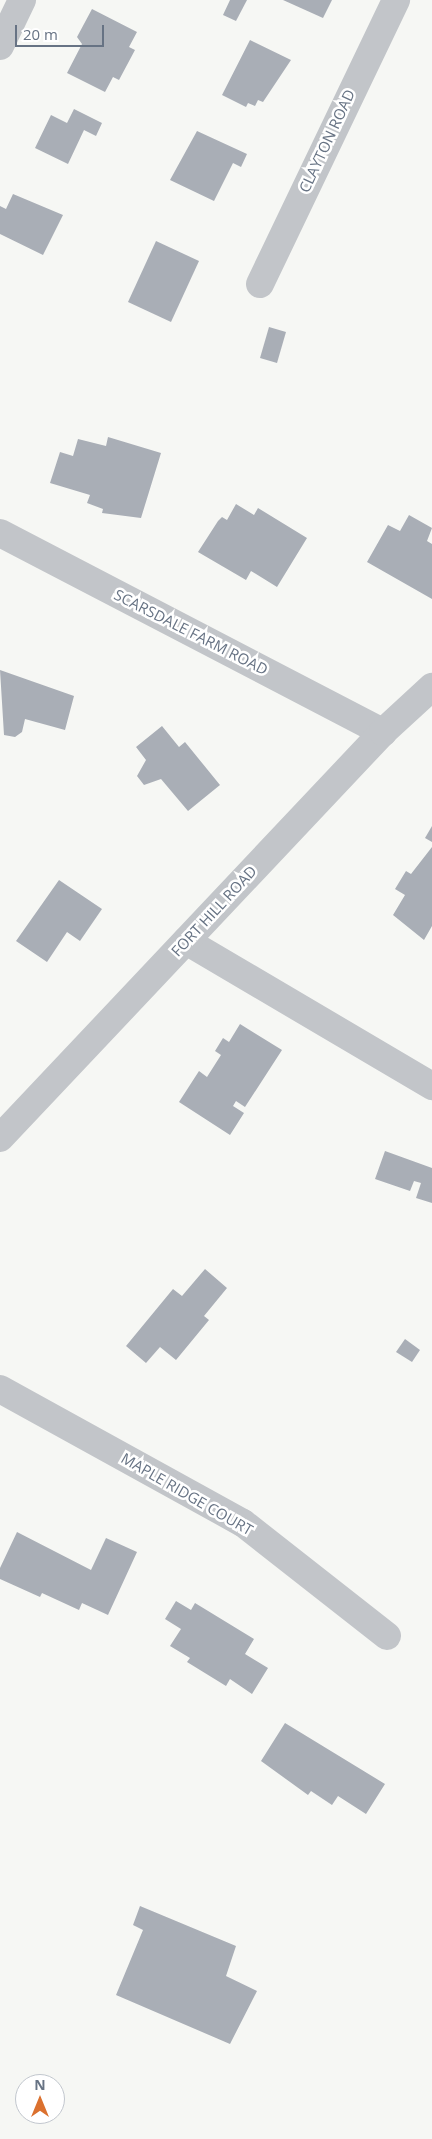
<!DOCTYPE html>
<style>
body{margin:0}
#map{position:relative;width:432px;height:2139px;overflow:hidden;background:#f6f7f4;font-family:"Open Sans",sans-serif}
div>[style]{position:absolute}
.building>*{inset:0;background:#a9aeb6}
.minor>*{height:28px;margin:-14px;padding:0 14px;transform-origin:14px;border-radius:14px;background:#c2c5c9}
span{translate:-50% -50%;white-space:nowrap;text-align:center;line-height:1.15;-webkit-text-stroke:5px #fff;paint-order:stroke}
.street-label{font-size:15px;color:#677384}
.north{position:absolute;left:15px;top:2074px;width:50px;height:50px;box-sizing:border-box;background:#fff;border:1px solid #c2c7ce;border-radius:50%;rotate:0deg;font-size:14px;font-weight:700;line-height:20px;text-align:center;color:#677384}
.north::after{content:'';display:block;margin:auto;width:18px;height:22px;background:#db712f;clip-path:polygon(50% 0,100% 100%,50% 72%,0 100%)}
.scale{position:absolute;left:15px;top:25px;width:89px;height:22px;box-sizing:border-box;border:2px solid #677384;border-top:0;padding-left:6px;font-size:15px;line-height:18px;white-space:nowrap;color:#677384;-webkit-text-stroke:4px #fff;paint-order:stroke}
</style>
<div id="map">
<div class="building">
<i style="clip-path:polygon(230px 0,247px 0,236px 21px,223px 15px)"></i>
<i style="clip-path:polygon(283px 0,332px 0,323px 18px)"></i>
<i style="clip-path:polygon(92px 9px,137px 32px,129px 47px,135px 50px,119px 80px,113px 77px,105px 92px,67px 73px,82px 44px,77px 37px)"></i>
<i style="clip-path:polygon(250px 40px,291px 60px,263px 102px,258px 100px,255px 106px,248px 103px,246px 107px,222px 95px)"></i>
<i style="clip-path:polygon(74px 109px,102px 123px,96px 136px,84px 130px,68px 164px,35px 148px,51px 115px,67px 123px)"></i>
<i style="clip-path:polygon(197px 131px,247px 154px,241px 167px,233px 163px,214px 201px,170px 180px)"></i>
<i style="clip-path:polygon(13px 194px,63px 215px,43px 255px,0 234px,0 206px,6px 209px)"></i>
<i style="clip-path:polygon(156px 241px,199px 261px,171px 322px,128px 302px)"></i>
<i style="clip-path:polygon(269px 327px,286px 332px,277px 363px,260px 358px)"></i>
<i style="clip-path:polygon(108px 437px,161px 453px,141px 518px,102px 513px,103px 509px,87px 503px,90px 495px,50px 483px,60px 452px,73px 456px,78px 439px,106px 446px)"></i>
<i style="clip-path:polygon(236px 504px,254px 515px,258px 508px,307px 538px,277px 587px,251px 571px,246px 580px,198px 552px,218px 521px,222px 517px,227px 520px)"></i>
<i style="clip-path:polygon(409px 515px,432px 528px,427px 541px,432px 544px,432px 599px,367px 562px,388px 525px,400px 531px)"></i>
<i style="clip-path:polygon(0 670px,74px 696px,65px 730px,25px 719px,22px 732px,15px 737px,4px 735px)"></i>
<i style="clip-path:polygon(162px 726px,179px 747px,185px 742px,220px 785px,188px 811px,161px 779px,144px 785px,137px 776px,146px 760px,136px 747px)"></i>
<i style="clip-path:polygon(432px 826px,432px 842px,425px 838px)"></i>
<i style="clip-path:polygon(432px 847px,432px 926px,424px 940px,393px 915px,405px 895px,395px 889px,406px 871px,411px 874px)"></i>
<i style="clip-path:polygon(59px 880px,102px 909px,80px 941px,67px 932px,47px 962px,16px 941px)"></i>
<i style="clip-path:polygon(240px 1024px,282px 1050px,245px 1107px,236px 1101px,233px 1106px,244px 1113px,230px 1135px,179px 1102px,199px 1071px,207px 1077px,221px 1055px,215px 1051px,223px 1038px,229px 1042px)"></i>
<i style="clip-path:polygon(385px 1151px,432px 1168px,432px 1203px,416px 1198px,421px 1183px,414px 1181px,410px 1191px,375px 1179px)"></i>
<i style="clip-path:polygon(205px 1269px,227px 1288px,204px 1316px,209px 1320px,176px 1360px,160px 1347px,146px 1363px,126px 1346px,173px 1289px,182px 1296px)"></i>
<i style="clip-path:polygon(405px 1339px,420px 1350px,412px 1362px,396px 1352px)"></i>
<i style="clip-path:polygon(17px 1532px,91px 1570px,106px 1538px,137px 1552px,108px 1615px,82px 1603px,79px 1610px,42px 1593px,40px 1597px,0 1579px,0 1568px)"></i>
<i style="clip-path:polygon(176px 1601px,191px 1610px,195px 1603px,254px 1639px,245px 1654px,268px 1668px,252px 1694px,230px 1679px,226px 1686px,187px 1662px,190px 1658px,170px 1646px,181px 1629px,165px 1619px)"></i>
<i style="clip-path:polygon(285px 1723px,385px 1784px,366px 1814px,338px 1796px,332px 1805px,311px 1791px,308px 1795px,261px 1761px)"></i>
<i style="clip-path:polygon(140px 1906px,236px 1946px,226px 1976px,257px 1991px,230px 2044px,116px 1995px,143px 1930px,133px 1925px)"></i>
</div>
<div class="minor">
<i style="left:0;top:46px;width:51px;rotate:-64.4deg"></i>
<i style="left:260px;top:284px;width:315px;rotate:-64.4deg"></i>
<i style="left:0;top:533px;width:432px;rotate:27.5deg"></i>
<i style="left:186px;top:941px;width:286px;rotate:30.5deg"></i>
<i style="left:0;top:1138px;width:558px;rotate:-46.67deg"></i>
<i style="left:383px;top:732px;width:67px;rotate:-42.6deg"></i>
<i style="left:0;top:1389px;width:277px;rotate:28.9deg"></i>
<i style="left:243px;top:1523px;width:183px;rotate:38.1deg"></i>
</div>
<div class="street-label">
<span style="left:327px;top:141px;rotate:-65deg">CLAYTON ROAD</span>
<span style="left:191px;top:632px;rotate:27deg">SCARSDALE FARM ROAD</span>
<span style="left:214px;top:911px;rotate:-47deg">FORT HILL ROAD</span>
<span style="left:187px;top:1494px;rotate:30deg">MAPLE RIDGE COURT</span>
</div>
<div class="north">N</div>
<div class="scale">20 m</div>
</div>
